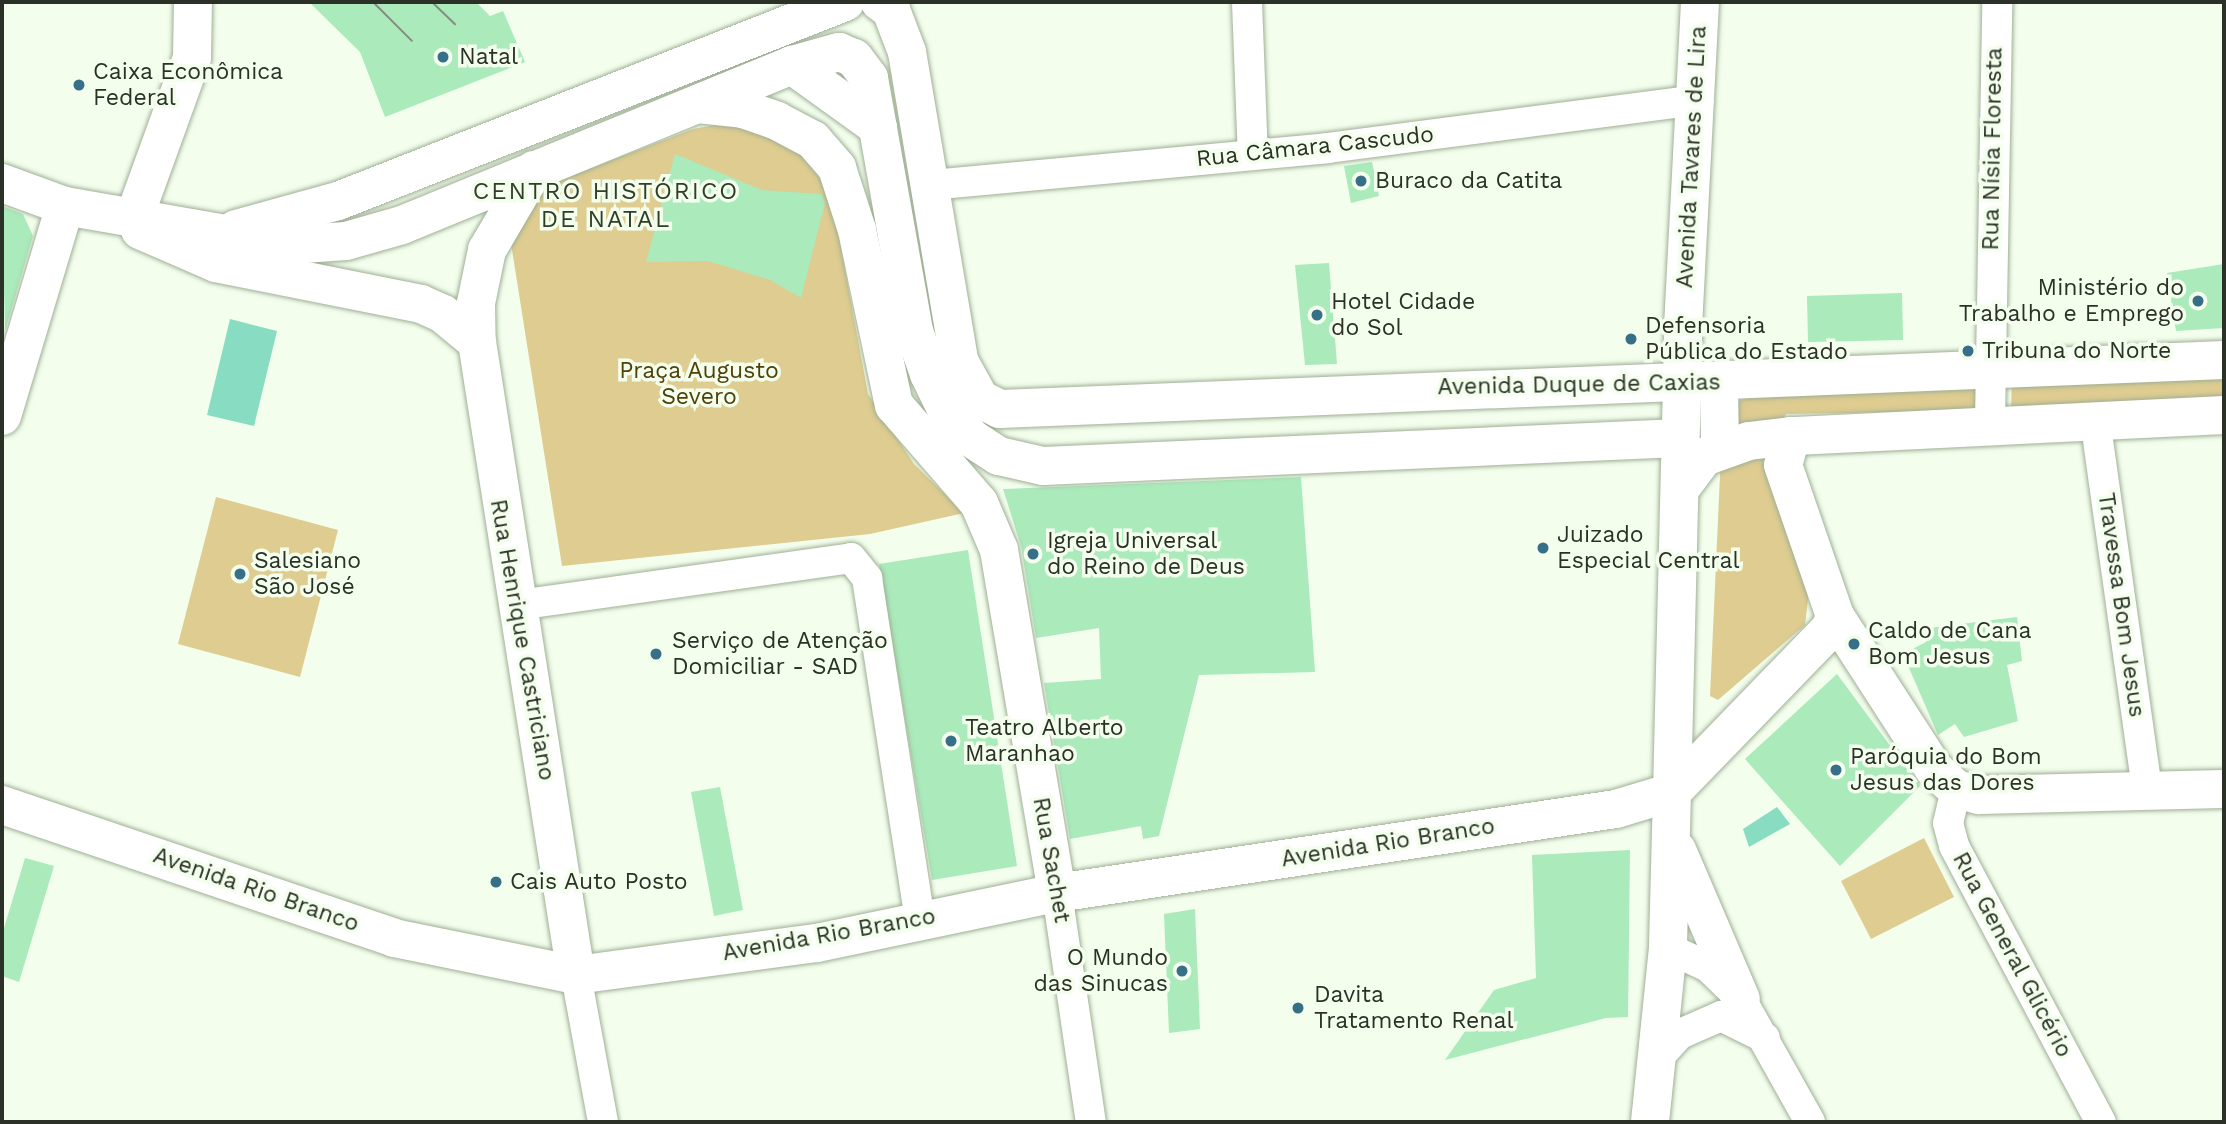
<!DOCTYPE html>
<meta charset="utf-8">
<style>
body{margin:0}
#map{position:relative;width:2226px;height:1124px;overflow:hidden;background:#f3feed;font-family:"Work Sans",sans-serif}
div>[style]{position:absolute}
.green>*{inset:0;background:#decc90}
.water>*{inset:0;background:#87dcc2}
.building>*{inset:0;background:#aaeabb}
.roads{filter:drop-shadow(0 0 2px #9faf95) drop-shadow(0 0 2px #9faf95)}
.street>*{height:30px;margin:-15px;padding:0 15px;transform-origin:15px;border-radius:15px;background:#fff}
.secondary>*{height:38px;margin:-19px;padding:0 19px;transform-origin:19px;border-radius:19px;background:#fff}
.primary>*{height:38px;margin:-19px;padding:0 19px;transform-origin:19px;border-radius:19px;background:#fff}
.tram>*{height:2px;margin:-1px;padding:0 1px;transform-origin:1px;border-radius:1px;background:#858d80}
.dots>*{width:19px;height:19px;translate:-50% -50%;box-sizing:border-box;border:4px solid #f3feed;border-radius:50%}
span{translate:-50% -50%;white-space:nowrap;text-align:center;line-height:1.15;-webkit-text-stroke:7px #f3feed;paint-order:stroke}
.poi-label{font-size:23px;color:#2b3127}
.left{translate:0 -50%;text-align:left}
.right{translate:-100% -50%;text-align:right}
.street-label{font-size:23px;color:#2b3127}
.park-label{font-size:23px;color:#4f4109}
.neighbourhood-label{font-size:24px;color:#303d27;letter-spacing:2px}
.frame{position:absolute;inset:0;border:4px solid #2b3127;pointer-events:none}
</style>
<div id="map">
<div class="green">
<i style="clip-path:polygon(732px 122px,814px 156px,835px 215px,868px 394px,914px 464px,964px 513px,870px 534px,562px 566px,510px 237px,526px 200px,560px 180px,693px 129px)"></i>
<i style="clip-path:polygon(2224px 371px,2224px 401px,2011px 409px,2012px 381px)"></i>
<i style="clip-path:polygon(1965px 378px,1982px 393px,1975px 408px,1965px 411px,1786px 414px,1770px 446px,1810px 583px,1805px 625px,1718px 700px,1710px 696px,1723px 409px,1746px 398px)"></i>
<i style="clip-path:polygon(216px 497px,338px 530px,300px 677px,178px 644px)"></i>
<i style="clip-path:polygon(1924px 838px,1954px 897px,1871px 939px,1841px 881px)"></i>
</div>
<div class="water">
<i style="clip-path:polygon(230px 319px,277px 331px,254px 426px,207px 415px)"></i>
<i style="clip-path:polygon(1777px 807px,1790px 824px,1749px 847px,1743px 829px)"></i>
</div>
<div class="building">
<i style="clip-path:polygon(309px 2px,476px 2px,490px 16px,503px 11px,525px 62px,385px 117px,360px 52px)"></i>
<i style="clip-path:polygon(675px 154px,762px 190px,822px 194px,825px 203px,801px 298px,770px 280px,708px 261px,646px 262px)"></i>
<i style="clip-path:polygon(1372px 162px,1379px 196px,1351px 203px,1344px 166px)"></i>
<i style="clip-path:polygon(2px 206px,23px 214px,33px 236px,5px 331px)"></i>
<i style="clip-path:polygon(1329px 263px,1337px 364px,1305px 365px,1295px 265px)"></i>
<i style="clip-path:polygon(2224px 264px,2224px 328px,2176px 331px,2167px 273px)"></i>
<i style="clip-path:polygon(1902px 293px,1903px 340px,1808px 342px,1807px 296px)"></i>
<i style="clip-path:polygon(1301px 477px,1315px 672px,1199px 675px,1159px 836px,1143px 839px,1141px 826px,1070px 839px,1044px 683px,1101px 679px,1099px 628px,1036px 638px,1021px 546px,1003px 489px)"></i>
<i style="clip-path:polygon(968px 550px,1017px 866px,932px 880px,879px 564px)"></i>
<i style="clip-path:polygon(2017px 617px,2022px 661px,2007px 665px,2018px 721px,1964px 737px,1955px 724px,1938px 735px,1903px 654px,1926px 642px,1921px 629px)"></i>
<i style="clip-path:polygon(1837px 674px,1920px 786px,1840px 866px,1745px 759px)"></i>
<i style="clip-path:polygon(720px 787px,743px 910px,714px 916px,691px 792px)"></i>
<i style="clip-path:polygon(1630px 850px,1628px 1017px,1606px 1018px,1445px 1060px,1494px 990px,1536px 978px,1532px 855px)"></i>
<i style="clip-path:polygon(25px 858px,54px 866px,19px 982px,2px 976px,2px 935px)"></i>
<i style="clip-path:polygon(1195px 909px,1200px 1029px,1169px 1033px,1164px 914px)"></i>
</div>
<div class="roads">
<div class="street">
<i style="left:1247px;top:2px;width:153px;rotate:87.8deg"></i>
<i style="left:931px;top:185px;width:399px;rotate:-5.3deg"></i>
<i style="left:1328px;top:148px;width:374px;rotate:-7.4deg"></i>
<i style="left:2095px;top:419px;width:376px;rotate:82deg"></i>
<i style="left:1990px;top:422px;width:420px;rotate:-89deg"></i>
<i style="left:518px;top:605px;width:336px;rotate:-8deg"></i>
<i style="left:851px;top:558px;width:26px;rotate:51deg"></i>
<i style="left:867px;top:578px;width:345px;rotate:81.2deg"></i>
<i style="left:1956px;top:789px;width:35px;rotate:103deg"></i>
<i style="left:1948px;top:823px;width:24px;rotate:75deg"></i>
<i style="left:1954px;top:846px;width:313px;rotate:62deg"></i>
<i style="left:1057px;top:893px;width:232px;rotate:81.6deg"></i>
<i style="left:1668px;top:948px;width:44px;rotate:25.4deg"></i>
<i style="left:1708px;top:967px;width:46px;rotate:44.1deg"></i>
<i style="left:1741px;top:999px;width:141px;rotate:60.7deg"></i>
<i style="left:576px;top:975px;width:149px;rotate:79.6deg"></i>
<i style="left:1659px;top:1057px;width:31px;rotate:-48deg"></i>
<i style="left:1680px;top:1034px;width:45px;rotate:-23.7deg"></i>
<i style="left:1721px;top:1016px;width:49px;rotate:26.6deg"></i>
</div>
<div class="secondary">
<i style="left:880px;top:2px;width:14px;rotate:36deg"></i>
<i style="left:891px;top:10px;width:45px;rotate:69.1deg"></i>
<i style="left:907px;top:52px;width:313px;rotate:80.4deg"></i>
<i style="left:959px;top:361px;width:43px;rotate:61.1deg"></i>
<i style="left:980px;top:399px;width:22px;rotate:27deg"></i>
<i style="left:1000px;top:409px;width:1225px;rotate:-2.29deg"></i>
<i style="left:792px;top:65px;width:106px;rotate:35.8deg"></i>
<i style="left:698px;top:104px;width:45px;rotate:6.3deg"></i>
<i style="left:743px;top:109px;width:36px;rotate:19deg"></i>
<i style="left:777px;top:121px;width:41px;rotate:27.8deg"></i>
<i style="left:813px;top:140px;width:37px;rotate:49deg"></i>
<i style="left:837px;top:168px;width:65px;rotate:72.1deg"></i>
<i style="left:857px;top:230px;width:179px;rotate:78.1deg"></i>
<i style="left:894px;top:405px;width:130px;rotate:49.1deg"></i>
<i style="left:979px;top:503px;width:51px;rotate:66.9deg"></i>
<i style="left:999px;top:550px;width:348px;rotate:80.4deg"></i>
<i style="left:534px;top:170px;width:93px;rotate:120.4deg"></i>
<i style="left:487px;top:250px;width:54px;rotate:101.7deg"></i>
<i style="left:476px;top:303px;width:39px;rotate:89deg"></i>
<i style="left:477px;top:342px;width:641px;rotate:81.11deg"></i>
<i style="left:2px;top:183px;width:67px;rotate:20.1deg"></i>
<i style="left:65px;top:206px;width:227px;rotate:9.9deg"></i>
<i style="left:289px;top:245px;width:57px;rotate:-4deg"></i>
<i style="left:346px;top:241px;width:58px;rotate:-15.9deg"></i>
<i style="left:402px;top:225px;width:422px;rotate:-22.3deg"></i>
<i style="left:792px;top:65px;width:49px;rotate:-15.5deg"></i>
<i style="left:839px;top:52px;width:16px;rotate:22deg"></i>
<i style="left:854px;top:58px;width:25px;rotate:53deg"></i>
<i style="left:869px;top:78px;width:257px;rotate:79.9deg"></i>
<i style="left:914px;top:331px;width:46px;rotate:70.8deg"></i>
<i style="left:929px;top:374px;width:41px;rotate:64.1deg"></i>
<i style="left:947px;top:411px;width:36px;rotate:48deg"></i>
<i style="left:971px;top:438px;width:33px;rotate:33deg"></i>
<i style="left:999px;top:456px;width:45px;rotate:12.8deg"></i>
<i style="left:1043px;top:466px;width:637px;rotate:-2.52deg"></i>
<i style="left:134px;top:218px;width:170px;rotate:-70.1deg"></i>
<i style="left:192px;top:58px;width:56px;rotate:-89deg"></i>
<i style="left:236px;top:229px;width:106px;rotate:-15.4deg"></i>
<i style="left:338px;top:201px;width:545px;rotate:-21.43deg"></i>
<i style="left:140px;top:230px;width:83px;rotate:23.5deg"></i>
<i style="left:216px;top:263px;width:209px;rotate:11.3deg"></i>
<i style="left:421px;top:304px;width:24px;rotate:24deg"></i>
<i style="left:443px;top:314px;width:44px;rotate:39.5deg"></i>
<i style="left:1719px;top:382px;width:68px;rotate:89.2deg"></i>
<i style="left:2224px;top:415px;width:434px;rotate:177.2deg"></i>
<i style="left:1791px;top:436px;width:30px;rotate:105deg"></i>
<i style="left:1783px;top:465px;width:160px;rotate:71deg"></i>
<i style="left:1835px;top:616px;width:182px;rotate:57.1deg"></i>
<i style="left:1934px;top:769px;width:30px;rotate:42deg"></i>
<i style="left:1956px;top:789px;width:24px;rotate:15deg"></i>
<i style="left:1979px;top:795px;width:245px;rotate:-1.4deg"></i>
<i style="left:2px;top:416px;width:219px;rotate:-73.3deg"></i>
<i style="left:1680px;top:489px;width:40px;rotate:-53deg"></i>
<i style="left:1704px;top:457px;width:48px;rotate:-19.6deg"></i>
<i style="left:1749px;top:441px;width:42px;rotate:-6.8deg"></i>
<i style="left:1672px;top:792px;width:465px;rotate:-88.6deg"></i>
<i style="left:1683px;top:327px;width:325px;rotate:-87deg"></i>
<i style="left:1672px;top:792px;width:227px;rotate:-45.9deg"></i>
<i style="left:1830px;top:629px;width:14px;rotate:-69deg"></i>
</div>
<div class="primary">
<i style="left:2px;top:805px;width:414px;rotate:18.7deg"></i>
<i style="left:394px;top:938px;width:186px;rotate:11.5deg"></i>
<i style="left:576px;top:975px;width:243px;rotate:-7.6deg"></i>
<i style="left:817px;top:943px;width:245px;rotate:-11.8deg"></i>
<i style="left:1057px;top:893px;width:565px;rotate:-8.55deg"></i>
<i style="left:1616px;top:809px;width:59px;rotate:-16.9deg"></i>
<i style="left:1672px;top:792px;width:156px;rotate:91.5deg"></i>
<i style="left:1668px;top:948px;width:175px;rotate:95.9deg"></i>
<i style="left:1677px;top:850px;width:162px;rotate:66.8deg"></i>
</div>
</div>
<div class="tram">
<i style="left:373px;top:2px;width:55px;rotate:45deg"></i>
<i style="left:432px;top:2px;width:32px;rotate:44deg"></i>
</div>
<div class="dots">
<i style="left:443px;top:57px;background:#376f89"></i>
<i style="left:79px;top:85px;background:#376f89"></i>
<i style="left:1361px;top:181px;background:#376f89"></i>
<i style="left:2198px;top:301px;background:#376f89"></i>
<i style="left:1317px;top:315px;background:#376f89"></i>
<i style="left:1631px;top:339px;background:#376f89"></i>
<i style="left:1968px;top:351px;background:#376f89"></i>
<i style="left:1543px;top:548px;background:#376f89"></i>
<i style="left:1033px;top:554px;background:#376f89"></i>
<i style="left:240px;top:574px;background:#376f89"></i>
<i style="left:1854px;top:644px;background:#376f89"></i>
<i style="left:656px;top:654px;background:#376f89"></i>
<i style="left:951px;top:741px;background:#376f89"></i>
<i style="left:1836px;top:770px;background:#376f89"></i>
<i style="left:496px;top:882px;background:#376f89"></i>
<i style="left:1182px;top:971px;background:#376f89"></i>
<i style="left:1298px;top:1008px;background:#376f89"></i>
</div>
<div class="poi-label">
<span class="left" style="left:459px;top:57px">Natal</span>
<span class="left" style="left:93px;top:85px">Caixa Econômica<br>Federal</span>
<span class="left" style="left:1375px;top:181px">Buraco da Catita</span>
<span class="right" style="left:2184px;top:301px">Ministério do<br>Trabalho e Emprego</span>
<span class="left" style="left:1331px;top:315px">Hotel Cidade<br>do Sol</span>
<span class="left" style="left:1645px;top:339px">Defensoria<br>Pública do Estado</span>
<span class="left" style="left:1982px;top:351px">Tribuna do Norte</span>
<span class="left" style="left:1557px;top:548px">Juizado<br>Especial Central</span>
<span class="left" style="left:1047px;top:554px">Igreja Universal<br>do Reino de Deus</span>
<span class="left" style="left:254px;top:574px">Salesiano<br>São José</span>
<span class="left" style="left:1868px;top:644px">Caldo de Cana<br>Bom Jesus</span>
<span class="left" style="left:672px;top:654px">Serviço de Atenção<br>Domiciliar - SAD</span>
<span class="left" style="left:965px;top:741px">Teatro Alberto<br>Maranhao</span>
<span class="left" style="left:1850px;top:770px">Paróquia do Bom<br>Jesus das Dores</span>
<span class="left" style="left:510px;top:882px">Cais Auto Posto</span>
<span class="right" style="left:1168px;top:971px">O Mundo<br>das Sinucas</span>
<span class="left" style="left:1314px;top:1008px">Davita<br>Tratamento Renal</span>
</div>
<div class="street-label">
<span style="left:1315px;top:147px;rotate:-6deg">Rua Câmara Cascudo</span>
<span style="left:1993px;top:149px;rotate:-89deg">Rua Nísia Floresta</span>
<span style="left:1692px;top:157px;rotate:-87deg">Avenida Tavares de Lira</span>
<span style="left:1579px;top:385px;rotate:-1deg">Avenida Duque de Caxias</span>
<span style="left:2121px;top:605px;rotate:82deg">Travessa Bom Jesus</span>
<span style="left:522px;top:640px;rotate:80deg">Rua Henrique Castriciano</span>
<span style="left:1388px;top:843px;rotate:-9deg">Avenida Rio Branco</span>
<span style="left:1051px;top:860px;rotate:80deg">Rua Sachet</span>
<span style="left:256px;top:890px;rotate:19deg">Avenida Rio Branco</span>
<span style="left:829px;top:935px;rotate:-10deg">Avenida Rio Branco</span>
<span style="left:2012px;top:955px;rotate:62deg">Rua General Glicério</span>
</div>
<div class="park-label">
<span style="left:699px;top:384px">Praça Augusto<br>Severo</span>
</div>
<div class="neighbourhood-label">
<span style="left:606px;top:206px">CENTRO HISTÓRICO<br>DE NATAL</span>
</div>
<div class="frame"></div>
</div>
